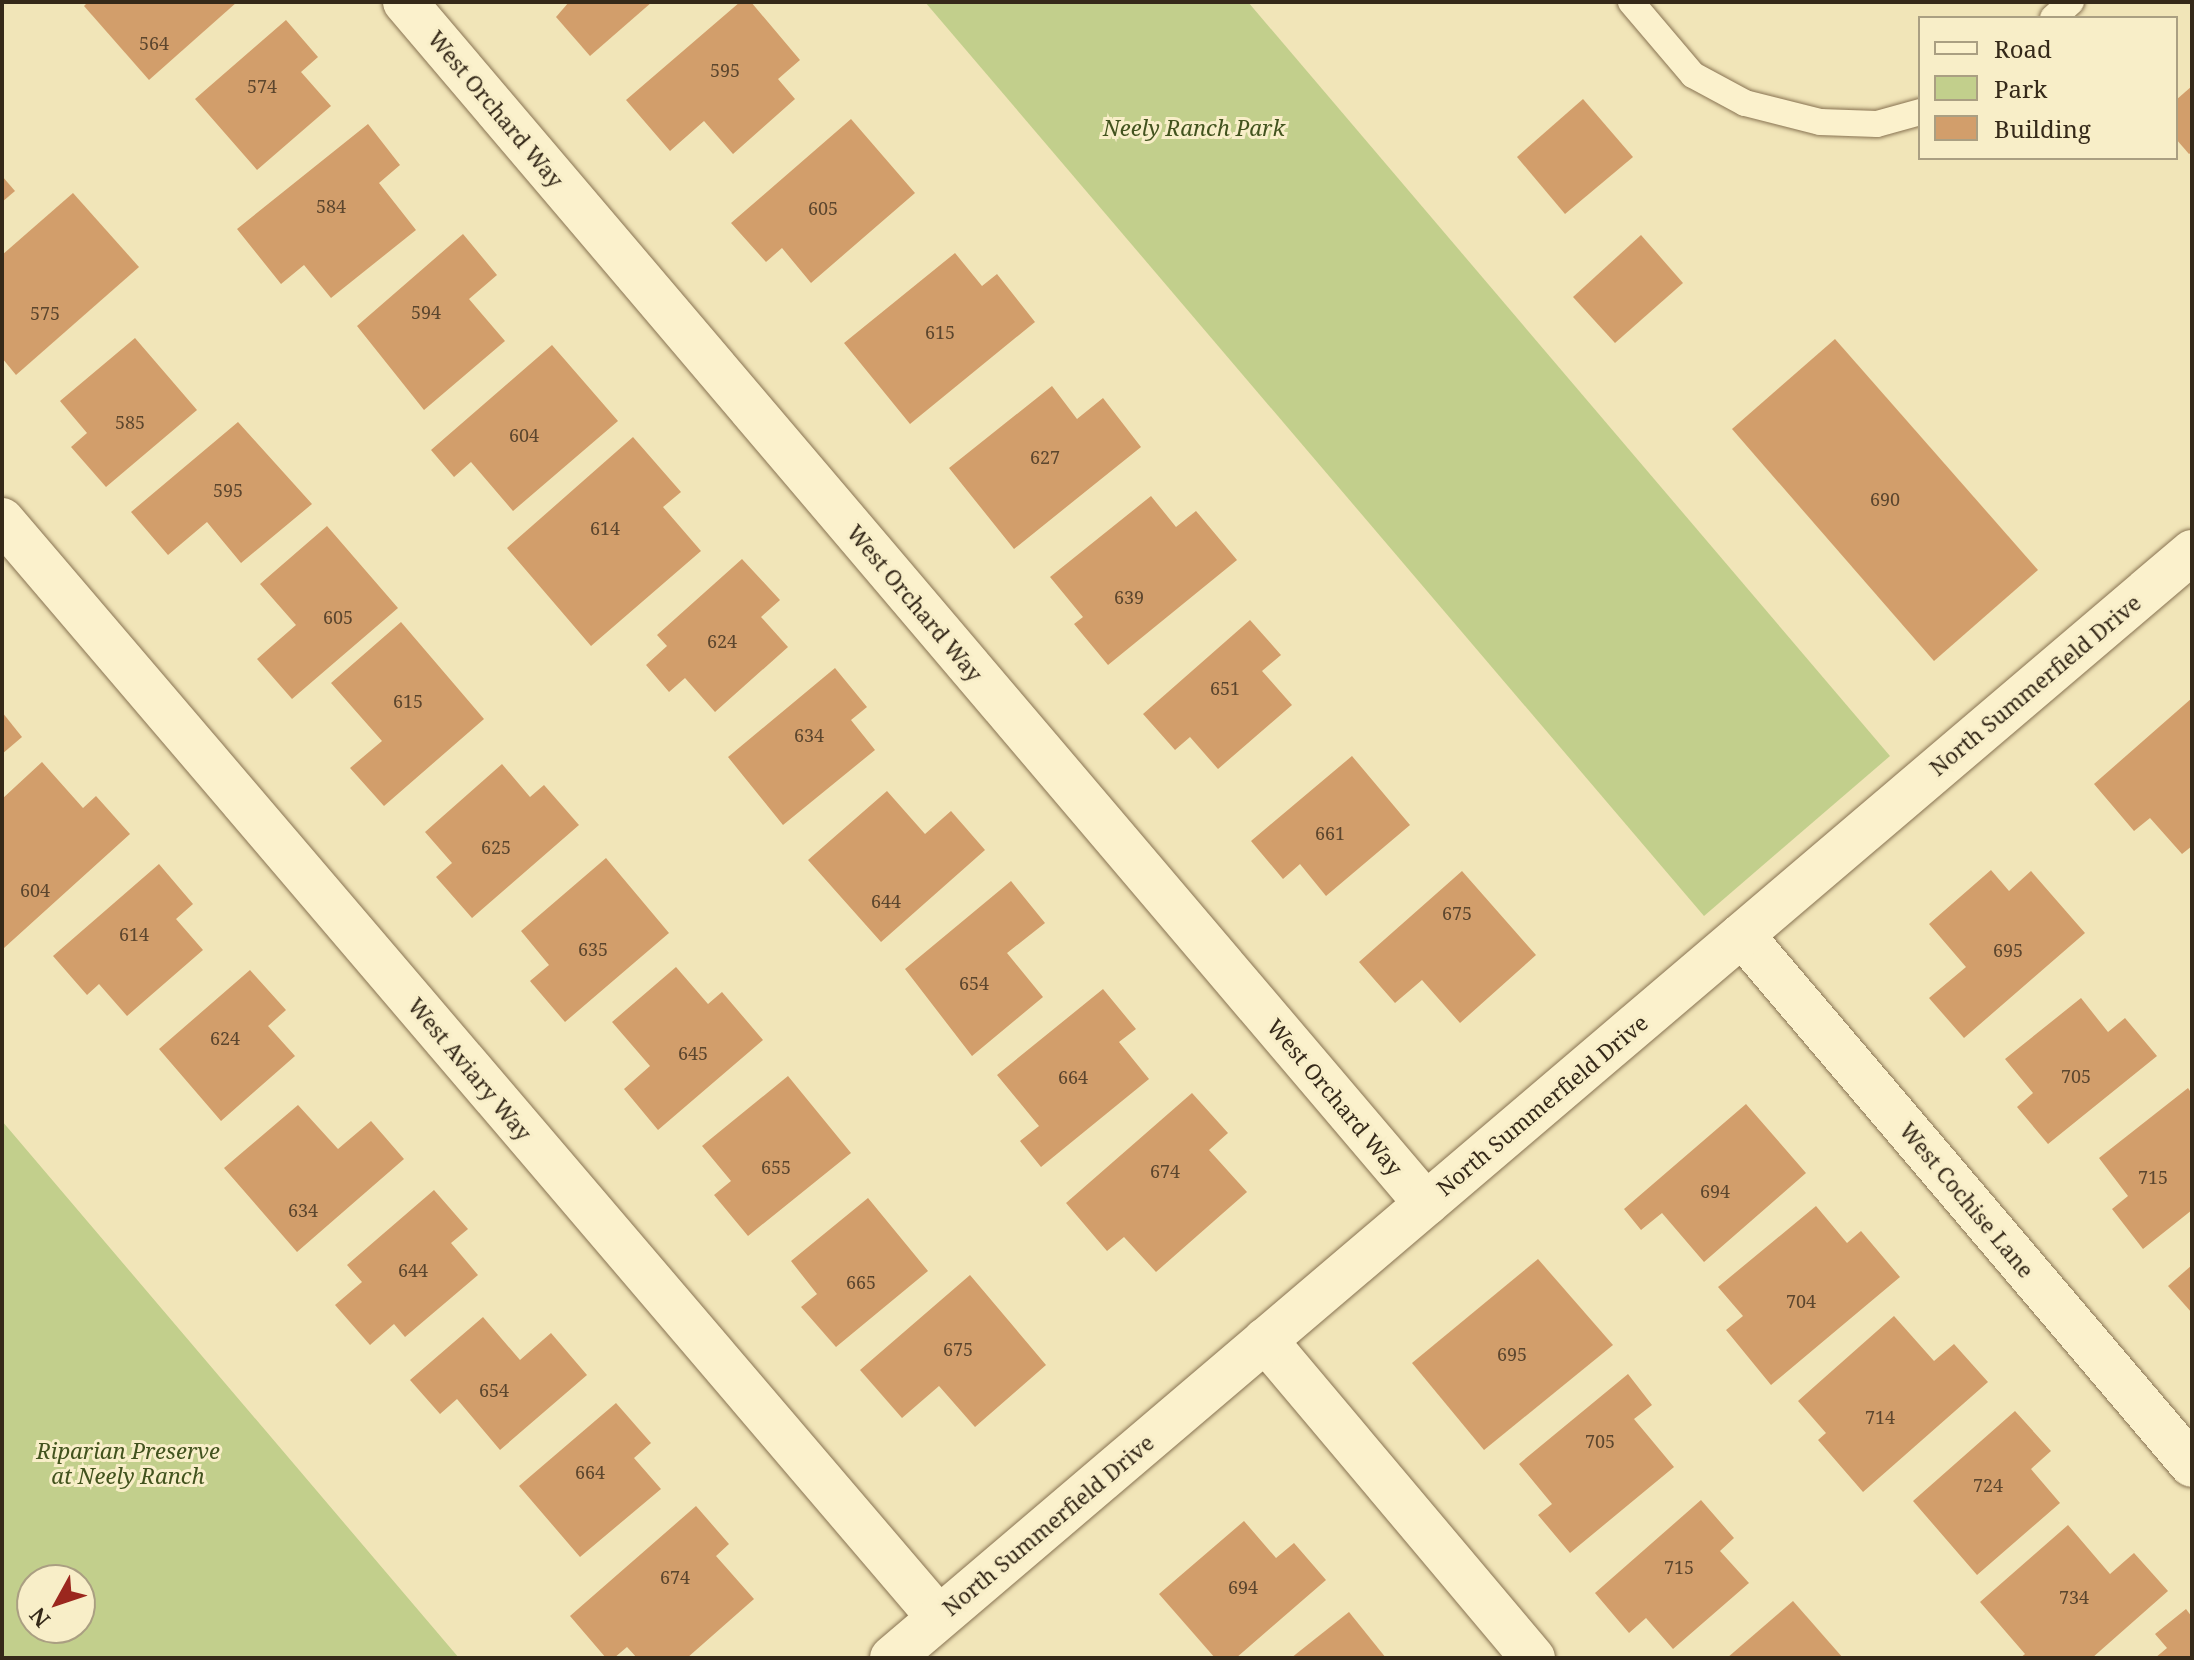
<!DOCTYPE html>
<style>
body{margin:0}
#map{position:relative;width:2194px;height:1660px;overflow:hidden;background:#f1e5b8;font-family:"Noto Serif",serif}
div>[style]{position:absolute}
.green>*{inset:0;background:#c2cf8c}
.building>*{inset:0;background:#d29e6b}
.roads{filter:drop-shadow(0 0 2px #887352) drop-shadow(0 0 2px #887352)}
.service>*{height:26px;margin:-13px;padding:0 13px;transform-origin:13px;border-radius:13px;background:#fbf1cc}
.minor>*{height:44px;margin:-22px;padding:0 22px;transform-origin:22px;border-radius:22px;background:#fbf1cc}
span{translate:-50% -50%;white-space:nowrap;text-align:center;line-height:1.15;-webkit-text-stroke:6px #f8eec8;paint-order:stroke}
.number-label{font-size:18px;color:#5c462e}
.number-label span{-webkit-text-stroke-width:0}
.street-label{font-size:22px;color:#352919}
.park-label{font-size:22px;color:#42531e;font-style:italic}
.frame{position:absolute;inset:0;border:4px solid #352919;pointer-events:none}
.legend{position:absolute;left:1918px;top:16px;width:260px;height:144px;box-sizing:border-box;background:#f8eec8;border:2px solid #aa9f82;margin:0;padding:10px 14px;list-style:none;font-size:24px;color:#352919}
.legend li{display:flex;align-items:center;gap:16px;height:40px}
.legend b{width:40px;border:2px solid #aa9f82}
.north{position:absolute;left:16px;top:1564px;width:80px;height:80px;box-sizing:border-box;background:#f8eec8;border:2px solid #aa9f82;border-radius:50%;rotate:230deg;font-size:22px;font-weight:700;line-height:32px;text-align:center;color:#352919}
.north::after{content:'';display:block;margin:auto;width:28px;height:36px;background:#9b271e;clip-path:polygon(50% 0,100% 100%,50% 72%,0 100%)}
</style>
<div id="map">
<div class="green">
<i style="clip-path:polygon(925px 2px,1248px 2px,1890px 756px,1704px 916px)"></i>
<i style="clip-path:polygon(evenodd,2px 1121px,459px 1658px,2px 1658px,2px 1121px,32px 1580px,80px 1580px,80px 1628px,32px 1628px,32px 1580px)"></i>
</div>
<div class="building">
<i style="clip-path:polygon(88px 2px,237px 2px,149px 80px,84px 6px)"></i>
<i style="clip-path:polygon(569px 2px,652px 2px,590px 56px,556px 17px)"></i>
<i style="clip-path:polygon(740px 2px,751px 2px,800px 60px,778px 79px,795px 99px,733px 154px,704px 121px,670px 151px,626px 100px)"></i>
<i style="clip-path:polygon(286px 20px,318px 57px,301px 72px,331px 106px,257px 170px,195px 99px)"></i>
<i style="clip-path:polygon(2192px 86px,2192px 152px,2189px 154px,2176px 139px,2176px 100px)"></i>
<i style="clip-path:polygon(1583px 99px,1633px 157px,1565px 214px,1517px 157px)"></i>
<i style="clip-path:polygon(851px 119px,915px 193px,811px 283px,782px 248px,766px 262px,731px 223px)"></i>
<i style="clip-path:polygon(368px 124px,400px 165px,379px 183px,416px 230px,331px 298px,304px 265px,281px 284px,237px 229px)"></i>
<i style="clip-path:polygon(2px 176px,15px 191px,2px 202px)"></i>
<i style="clip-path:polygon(73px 193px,139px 267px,16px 375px,2px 358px,2px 255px)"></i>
<i style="clip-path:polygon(463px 234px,497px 275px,469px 299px,505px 341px,424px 410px,357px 326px)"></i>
<i style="clip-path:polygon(1641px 235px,1683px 283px,1615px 343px,1573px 297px)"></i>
<i style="clip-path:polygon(955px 253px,982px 286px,997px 274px,1035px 322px,910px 424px,844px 343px)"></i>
<i style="clip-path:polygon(135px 338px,197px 410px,106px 487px,71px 447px,87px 433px,60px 401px)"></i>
<i style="clip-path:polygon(1835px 339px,2038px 570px,1934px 661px,1732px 429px)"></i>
<i style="clip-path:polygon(552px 345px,618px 421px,513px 511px,471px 462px,454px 477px,431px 450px)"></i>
<i style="clip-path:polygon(1052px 386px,1077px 419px,1103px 398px,1141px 447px,1014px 549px,949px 468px)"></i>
<i style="clip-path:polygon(238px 422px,312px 504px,241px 563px,207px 522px,168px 555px,131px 512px)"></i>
<i style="clip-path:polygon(633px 437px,681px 492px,663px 507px,701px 551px,591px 646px,507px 548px)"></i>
<i style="clip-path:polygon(1151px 496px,1176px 527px,1196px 511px,1237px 560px,1108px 665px,1074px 624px,1083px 617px,1050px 577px)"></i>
<i style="clip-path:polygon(327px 526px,398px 608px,292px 699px,257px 659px,296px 625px,260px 584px)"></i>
<i style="clip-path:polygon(742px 559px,780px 600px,761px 617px,788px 647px,715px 712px,685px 678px,669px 692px,646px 665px,667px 646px,657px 635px)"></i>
<i style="clip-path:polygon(1250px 620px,1281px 655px,1262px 671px,1292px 705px,1218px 769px,1190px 737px,1175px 750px,1143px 714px)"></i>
<i style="clip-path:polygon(401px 622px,484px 719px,384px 806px,350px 768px,382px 741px,331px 683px)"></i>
<i style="clip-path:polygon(835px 668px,867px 707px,851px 720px,875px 750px,783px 825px,728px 757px)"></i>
<i style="clip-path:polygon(2192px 698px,2192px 846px,2182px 854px,2150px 818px,2134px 831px,2094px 784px)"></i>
<i style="clip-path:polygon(2px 712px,22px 737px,2px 754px)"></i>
<i style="clip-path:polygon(1352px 756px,1410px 825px,1326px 896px,1300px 864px,1283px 879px,1251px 841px)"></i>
<i style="clip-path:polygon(42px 762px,83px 808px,96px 796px,130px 834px,4px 948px,2px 799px)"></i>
<i style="clip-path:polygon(502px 764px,530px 797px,544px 785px,579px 825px,472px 918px,436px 877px,452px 863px,425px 832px)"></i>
<i style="clip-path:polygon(887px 791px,925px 834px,951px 811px,985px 850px,881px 942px,808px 860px)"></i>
<i style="clip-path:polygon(606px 858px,669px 933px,565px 1022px,530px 981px,549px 965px,521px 931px)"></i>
<i style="clip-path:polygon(159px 864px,193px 904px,176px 919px,203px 950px,127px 1016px,99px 984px,87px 995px,53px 956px)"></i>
<i style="clip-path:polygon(1991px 870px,2009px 891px,2031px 871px,2085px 933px,1964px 1038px,1929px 998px,1966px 967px,1929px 924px)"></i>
<i style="clip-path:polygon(1462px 871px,1536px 955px,1460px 1023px,1422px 980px,1395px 1003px,1359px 962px)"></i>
<i style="clip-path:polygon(1011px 881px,1045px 923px,1007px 953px,1043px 997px,972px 1056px,905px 969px)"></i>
<i style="clip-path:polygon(676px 967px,708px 1004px,722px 992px,763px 1040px,658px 1130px,624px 1089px,650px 1066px,612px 1022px)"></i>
<i style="clip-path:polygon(250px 970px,286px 1010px,268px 1026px,295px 1056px,221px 1121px,159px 1049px)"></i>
<i style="clip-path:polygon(1103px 989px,1136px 1029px,1119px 1042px,1149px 1079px,1041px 1167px,1020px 1141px,1039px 1126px,997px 1075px)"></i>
<i style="clip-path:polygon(2081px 998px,2108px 1032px,2125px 1018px,2157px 1056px,2048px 1144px,2017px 1107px,2033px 1093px,2005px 1059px)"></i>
<i style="clip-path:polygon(788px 1076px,851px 1153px,748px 1236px,714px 1195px,731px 1181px,702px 1146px)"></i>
<i style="clip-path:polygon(2188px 1088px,2192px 1094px,2192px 1210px,2143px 1249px,2112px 1209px,2128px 1196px,2099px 1158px)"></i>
<i style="clip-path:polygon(1192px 1093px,1228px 1133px,1209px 1150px,1247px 1192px,1156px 1272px,1124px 1237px,1107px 1251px,1066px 1203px)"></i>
<i style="clip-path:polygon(1746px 1104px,1806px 1173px,1704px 1262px,1662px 1213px,1641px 1230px,1624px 1209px)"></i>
<i style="clip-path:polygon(298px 1105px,338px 1149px,371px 1121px,404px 1159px,297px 1252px,224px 1168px)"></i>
<i style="clip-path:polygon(434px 1190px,468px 1229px,451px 1243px,478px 1275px,405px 1337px,394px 1324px,370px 1345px,335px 1305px,362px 1282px,347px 1265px)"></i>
<i style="clip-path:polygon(868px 1198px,928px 1271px,836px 1347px,801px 1307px,817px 1294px,791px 1261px)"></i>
<i style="clip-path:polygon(1816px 1206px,1847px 1243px,1861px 1231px,1900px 1277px,1771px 1385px,1726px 1330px,1743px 1316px,1718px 1287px)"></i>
<i style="clip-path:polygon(1538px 1259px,1613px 1345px,1484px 1450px,1412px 1363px)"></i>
<i style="clip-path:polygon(2192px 1265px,2192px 1313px,2168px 1286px)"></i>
<i style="clip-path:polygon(970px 1275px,1046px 1365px,975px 1427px,939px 1386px,902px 1418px,860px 1370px)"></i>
<i style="clip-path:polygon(1894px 1316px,1934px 1361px,1954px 1344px,1988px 1382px,1863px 1492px,1818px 1440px,1826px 1433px,1798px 1401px)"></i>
<i style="clip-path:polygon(483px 1317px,520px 1360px,551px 1333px,587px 1375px,500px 1450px,457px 1399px,440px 1414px,410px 1380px)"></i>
<i style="clip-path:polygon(1628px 1374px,1652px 1405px,1634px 1419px,1674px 1467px,1570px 1553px,1538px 1515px,1552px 1504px,1519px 1464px)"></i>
<i style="clip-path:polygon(616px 1403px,651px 1443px,634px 1458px,661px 1489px,580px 1557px,519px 1486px)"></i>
<i style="clip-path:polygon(2015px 1411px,2051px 1451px,2031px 1469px,2060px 1503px,1977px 1575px,1913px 1501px)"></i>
<i style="clip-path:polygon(1701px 1500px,1734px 1538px,1720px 1551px,1749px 1583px,1673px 1649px,1646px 1618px,1629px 1633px,1595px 1593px)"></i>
<i style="clip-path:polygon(696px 1506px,729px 1544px,716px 1556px,754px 1599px,687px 1658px,637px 1658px,627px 1647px,614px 1658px,606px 1658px,570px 1616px)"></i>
<i style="clip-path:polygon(1244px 1521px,1276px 1558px,1294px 1543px,1326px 1580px,1236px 1658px,1215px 1658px,1159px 1594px)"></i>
<i style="clip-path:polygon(2068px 1525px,2110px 1574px,2134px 1553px,2168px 1591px,2092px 1658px,2020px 1658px,2025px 1654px,1980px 1602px)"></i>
<i style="clip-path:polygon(1793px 1601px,1843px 1658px,1727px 1658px)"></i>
<i style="clip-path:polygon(2186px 1609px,2192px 1617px,2192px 1658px,2155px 1658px,2167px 1648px,2155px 1634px)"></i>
<i style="clip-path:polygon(1349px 1612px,1386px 1658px,1291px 1658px)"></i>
</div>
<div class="roads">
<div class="service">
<i style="left:1631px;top:2px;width:96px;rotate:49.7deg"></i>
<i style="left:1693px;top:75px;width:59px;rotate:28.3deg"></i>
<i style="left:1745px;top:103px;width:77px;rotate:14.2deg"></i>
<i style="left:1820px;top:122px;width:57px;rotate:2deg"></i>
<i style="left:1877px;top:124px;width:45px;rotate:-15.6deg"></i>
<i style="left:2053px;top:18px;width:24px;rotate:-42deg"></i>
</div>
<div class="minor">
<i style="left:405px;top:2px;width:1577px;rotate:49.65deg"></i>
<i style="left:2px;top:520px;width:1443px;rotate:49.52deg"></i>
<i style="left:1742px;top:935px;width:695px;rotate:49.67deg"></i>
<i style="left:1265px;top:1340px;width:416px;rotate:49.9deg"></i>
<i style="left:892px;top:1658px;width:1707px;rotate:-40.39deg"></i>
</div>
</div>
<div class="number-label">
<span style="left:154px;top:43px">564</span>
<span style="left:725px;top:70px">595</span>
<span style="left:262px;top:86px">574</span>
<span style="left:331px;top:206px">584</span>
<span style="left:823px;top:208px">605</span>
<span style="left:426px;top:312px">594</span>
<span style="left:45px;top:313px">575</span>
<span style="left:940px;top:332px">615</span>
<span style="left:130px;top:422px">585</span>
<span style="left:524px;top:435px">604</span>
<span style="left:1045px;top:457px">627</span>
<span style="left:228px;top:490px">595</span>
<span style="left:1885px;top:499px">690</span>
<span style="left:605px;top:528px">614</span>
<span style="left:1129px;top:597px">639</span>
<span style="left:338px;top:617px">605</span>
<span style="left:722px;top:641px">624</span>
<span style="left:1225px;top:688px">651</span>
<span style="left:408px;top:701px">615</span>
<span style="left:809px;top:735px">634</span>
<span style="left:1330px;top:833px">661</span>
<span style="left:496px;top:847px">625</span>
<span style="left:35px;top:890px">604</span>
<span style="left:886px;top:901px">644</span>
<span style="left:1457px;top:913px">675</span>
<span style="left:134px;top:934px">614</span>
<span style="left:593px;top:949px">635</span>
<span style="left:2008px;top:950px">695</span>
<span style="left:974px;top:983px">654</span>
<span style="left:225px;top:1038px">624</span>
<span style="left:693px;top:1053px">645</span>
<span style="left:2076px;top:1076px">705</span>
<span style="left:1073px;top:1077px">664</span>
<span style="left:776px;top:1167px">655</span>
<span style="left:1165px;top:1171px">674</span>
<span style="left:2153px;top:1177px">715</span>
<span style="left:1715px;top:1191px">694</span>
<span style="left:303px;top:1210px">634</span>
<span style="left:413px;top:1270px">644</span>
<span style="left:861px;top:1282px">665</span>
<span style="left:1801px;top:1301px">704</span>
<span style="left:958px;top:1349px">675</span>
<span style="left:1512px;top:1354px">695</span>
<span style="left:494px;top:1390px">654</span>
<span style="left:1880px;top:1417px">714</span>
<span style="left:1600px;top:1441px">705</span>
<span style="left:590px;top:1472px">664</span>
<span style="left:1988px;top:1485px">724</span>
<span style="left:1679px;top:1567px">715</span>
<span style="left:675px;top:1577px">674</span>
<span style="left:1243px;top:1587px">694</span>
<span style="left:2074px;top:1597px">734</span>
</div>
<div class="street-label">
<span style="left:496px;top:109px;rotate:50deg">West Orchard Way</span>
<span style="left:915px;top:603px;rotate:50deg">West Orchard Way</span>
<span style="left:2035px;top:685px;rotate:-40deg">North Summerfield Drive</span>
<span style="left:470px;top:1069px;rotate:50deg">West Aviary Way</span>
<span style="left:1335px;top:1097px;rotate:50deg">West Orchard Way</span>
<span style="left:1542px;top:1105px;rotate:-40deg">North Summerfield Drive</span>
<span style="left:1967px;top:1200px;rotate:50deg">West Cochise Lane</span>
<span style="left:1048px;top:1525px;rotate:-40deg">North Summerfield Drive</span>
</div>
<div class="park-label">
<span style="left:1194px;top:128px">Neely Ranch Park</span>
<span style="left:128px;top:1463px">Riparian Preserve<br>at Neely Ranch</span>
</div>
<div class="frame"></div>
<ul class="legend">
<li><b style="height:10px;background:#fbf1cc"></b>Road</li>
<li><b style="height:22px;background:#c2cf8c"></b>Park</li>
<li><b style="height:22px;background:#d29e6b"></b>Building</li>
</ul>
<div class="north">N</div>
</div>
